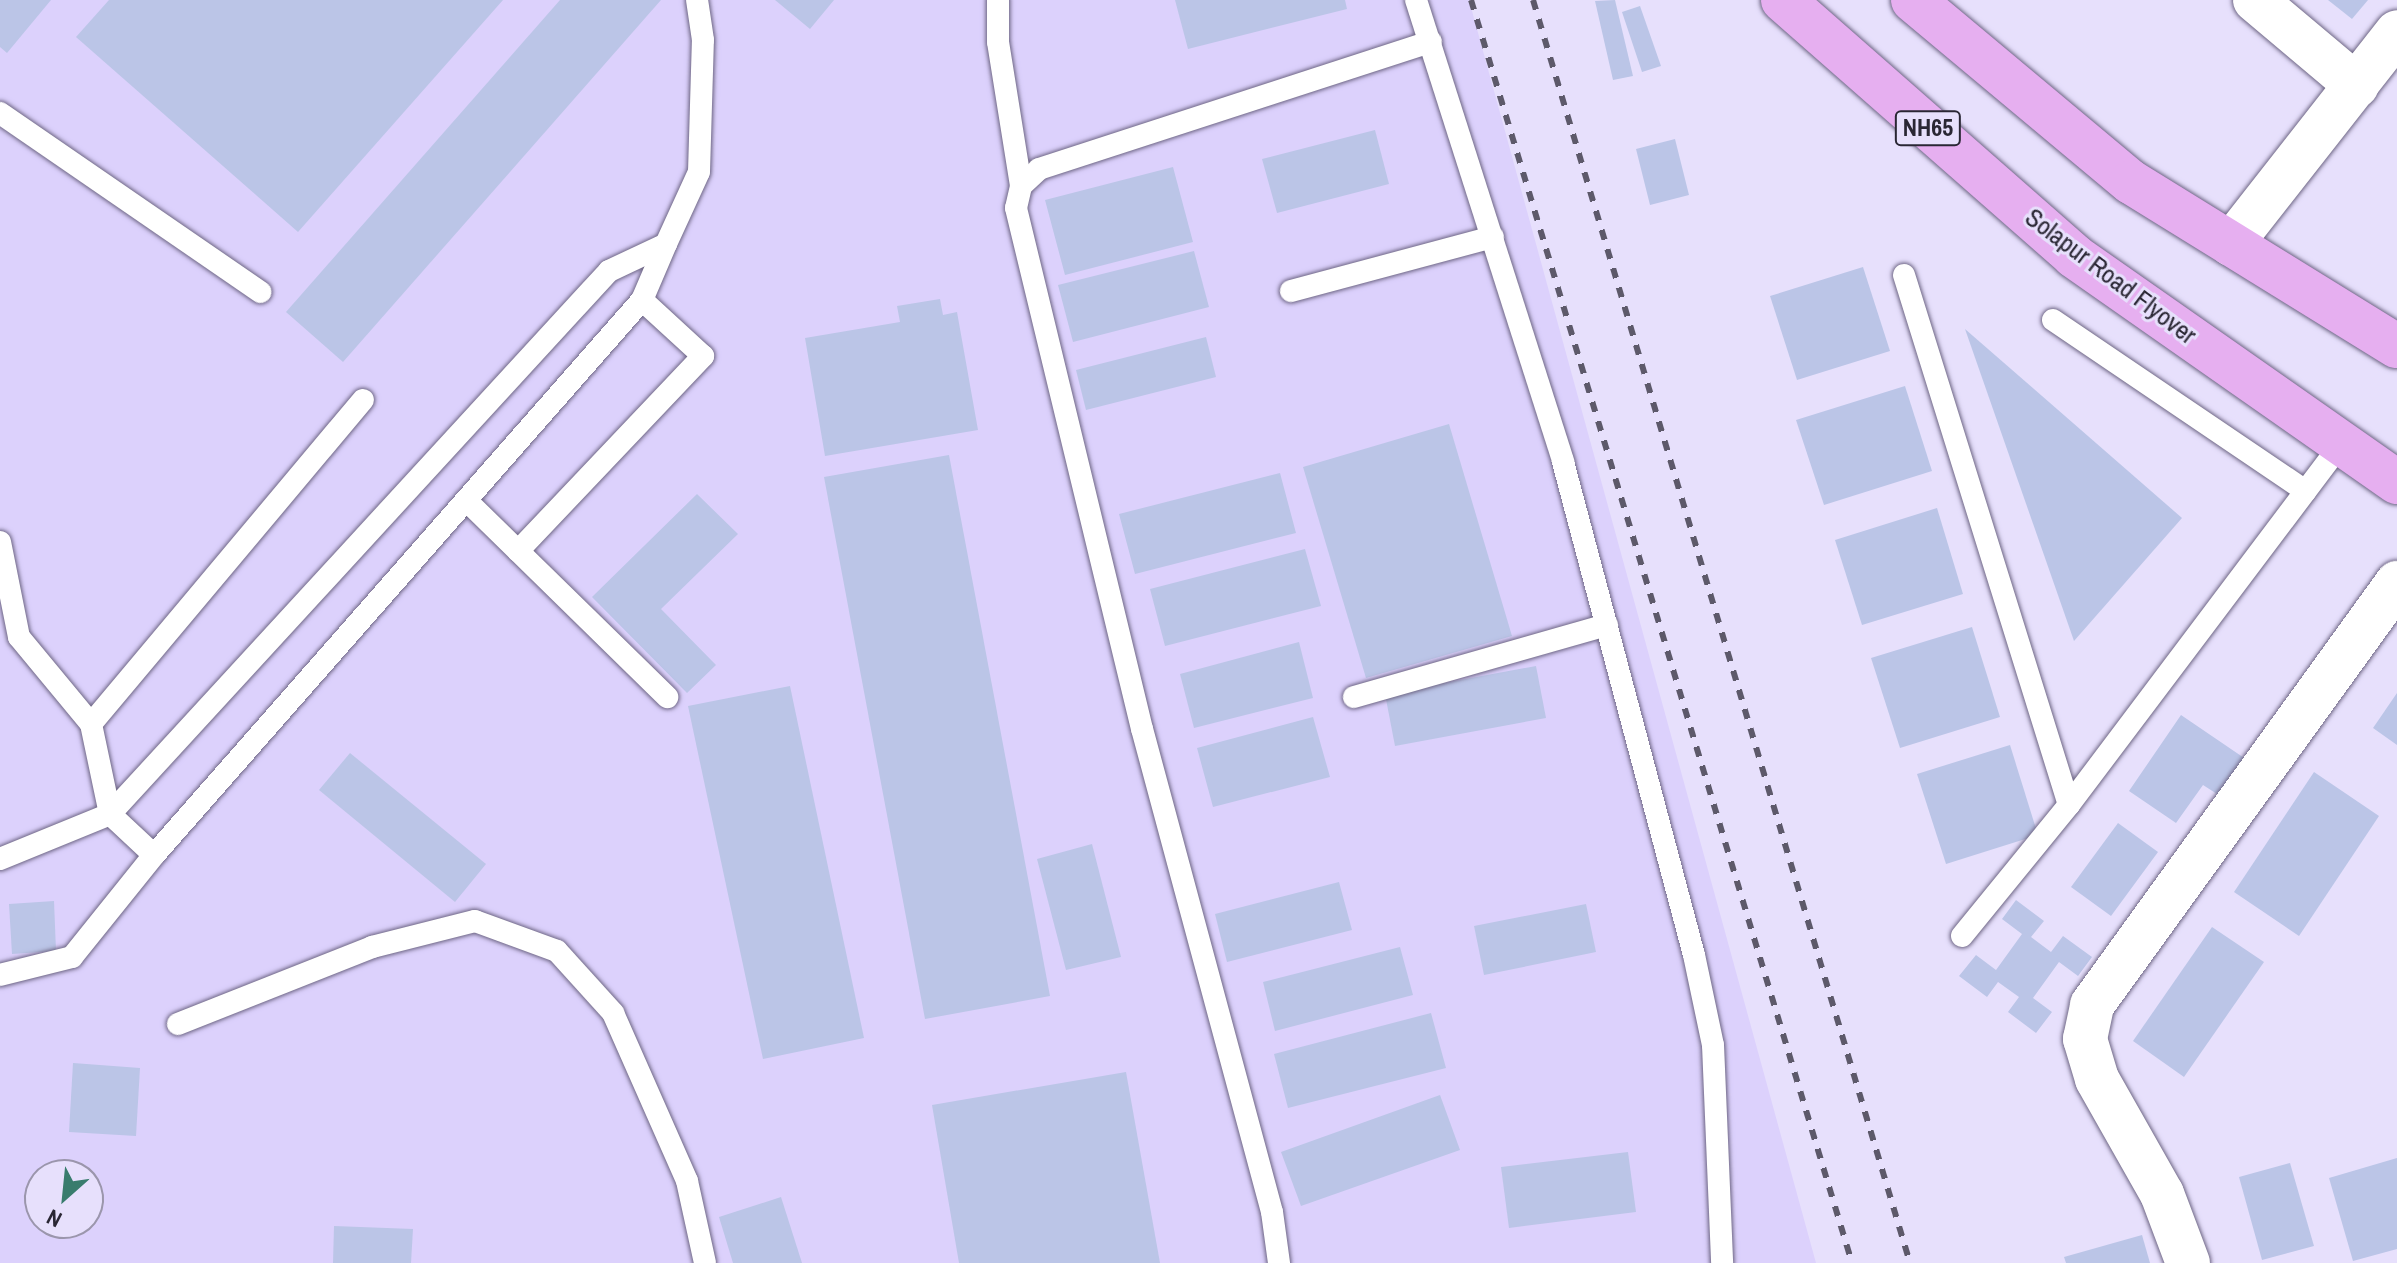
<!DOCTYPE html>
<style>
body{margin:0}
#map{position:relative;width:2397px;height:1263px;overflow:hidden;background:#e7e0fc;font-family:"Archivo Narrow",sans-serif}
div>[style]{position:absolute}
.built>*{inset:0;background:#dcd1fc}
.building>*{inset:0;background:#bbc5e7}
.roads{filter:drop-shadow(0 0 2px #6e6685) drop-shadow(0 0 2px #6e6685)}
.service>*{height:22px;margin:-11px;padding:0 11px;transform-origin:11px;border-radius:11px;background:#fff}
.minor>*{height:44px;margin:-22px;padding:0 22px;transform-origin:22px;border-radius:22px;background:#fff}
.trunk>*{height:44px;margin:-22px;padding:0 22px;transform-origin:22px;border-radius:22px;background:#e6aff0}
.rail>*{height:6px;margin-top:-3px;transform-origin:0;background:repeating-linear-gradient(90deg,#5d596a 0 10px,transparent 0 20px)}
span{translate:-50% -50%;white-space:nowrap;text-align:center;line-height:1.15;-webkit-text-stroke:6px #e7e0fc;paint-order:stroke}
.shield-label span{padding:2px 6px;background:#e7e0fc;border:2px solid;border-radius:6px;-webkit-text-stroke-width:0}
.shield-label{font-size:24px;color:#2a2734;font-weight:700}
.street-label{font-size:26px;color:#2a2734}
.north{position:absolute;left:24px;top:1159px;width:80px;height:80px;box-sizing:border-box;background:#e7e0fc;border:2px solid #9b96ac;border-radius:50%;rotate:207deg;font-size:22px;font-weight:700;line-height:32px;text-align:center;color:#2a2734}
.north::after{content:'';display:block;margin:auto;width:28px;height:36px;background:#397c6d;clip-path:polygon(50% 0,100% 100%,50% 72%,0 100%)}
</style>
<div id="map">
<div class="built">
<i style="clip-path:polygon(evenodd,0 0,1469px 0,1816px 1263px,0 1263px,0 0,40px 1175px,88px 1175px,88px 1223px,40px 1223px,40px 1175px)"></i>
</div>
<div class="building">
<i style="clip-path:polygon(0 0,51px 0,7px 53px,0 47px)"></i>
<i style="clip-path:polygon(109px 0,503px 0,298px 232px,76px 37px)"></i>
<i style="clip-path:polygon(560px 0,661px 0,343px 362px,286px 312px)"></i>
<i style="clip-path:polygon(775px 0,834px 0,810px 29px)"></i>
<i style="clip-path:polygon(1175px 0,1345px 0,1347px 9px,1188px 49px)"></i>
<i style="clip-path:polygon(1615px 0,1633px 76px,1613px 80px,1595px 1px)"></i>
<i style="clip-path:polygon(2328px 0,2368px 0,2352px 19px)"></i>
<i style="clip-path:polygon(1640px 6px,1661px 66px,1642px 72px,1622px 12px)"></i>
<i style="clip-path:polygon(1375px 130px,1389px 184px,1277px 213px,1262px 159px)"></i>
<i style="clip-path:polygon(1675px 139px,1689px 195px,1650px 205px,1636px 149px)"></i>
<i style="clip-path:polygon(1173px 167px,1193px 242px,1065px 275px,1045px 200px)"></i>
<i style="clip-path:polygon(1194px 251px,1209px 307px,1073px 342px,1058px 285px)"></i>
<i style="clip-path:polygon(1863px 267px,1890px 351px,1797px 380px,1770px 296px)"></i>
<i style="clip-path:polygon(940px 299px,943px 315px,957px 312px,978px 430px,825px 456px,805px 338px,900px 322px,897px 306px)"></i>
<i style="clip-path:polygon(1965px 329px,2182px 518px,2074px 641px)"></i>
<i style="clip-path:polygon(1206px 337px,1216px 377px,1086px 410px,1076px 370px)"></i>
<i style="clip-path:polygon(1905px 386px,1932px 471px,1824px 505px,1796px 420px)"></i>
<i style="clip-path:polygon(1449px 424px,1512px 636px,1366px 678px,1303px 467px)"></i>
<i style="clip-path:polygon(949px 455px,1050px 996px,925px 1019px,824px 477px)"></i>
<i style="clip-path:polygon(1280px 473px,1296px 533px,1135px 574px,1119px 514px)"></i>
<i style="clip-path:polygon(697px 494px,738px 534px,661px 609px,716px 665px,687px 693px,592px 597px)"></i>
<i style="clip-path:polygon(1937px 508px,1963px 594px,1862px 625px,1835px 540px)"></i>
<i style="clip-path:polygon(1305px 549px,1321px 606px,1165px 646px,1150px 589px)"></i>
<i style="clip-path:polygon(1972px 627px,2000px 717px,1900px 748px,1871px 658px)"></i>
<i style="clip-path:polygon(1299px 642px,1313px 698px,1194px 728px,1180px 674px)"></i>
<i style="clip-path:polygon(1536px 666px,1546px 718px,1395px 746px,1385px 694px)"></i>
<i style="clip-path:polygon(790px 686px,864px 1038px,763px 1059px,688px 706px)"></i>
<i style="clip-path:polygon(2397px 693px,2397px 745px,2373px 728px)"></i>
<i style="clip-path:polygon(2181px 715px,2253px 764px,2228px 801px,2203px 785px,2176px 823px,2129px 791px)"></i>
<i style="clip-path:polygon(1313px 717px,1330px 777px,1213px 807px,1197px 748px)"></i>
<i style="clip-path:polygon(2010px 745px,2038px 835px,1946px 864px,1917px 774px)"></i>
<i style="clip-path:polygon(350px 753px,486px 864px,455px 902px,319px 790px)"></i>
<i style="clip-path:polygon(2314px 772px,2379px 816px,2299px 936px,2234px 892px)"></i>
<i style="clip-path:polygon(2118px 823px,2158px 852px,2111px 916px,2071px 887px)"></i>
<i style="clip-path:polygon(1092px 844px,1121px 957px,1066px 970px,1037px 859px)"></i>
<i style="clip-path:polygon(1339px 882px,1352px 930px,1227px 962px,1215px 914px)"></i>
<i style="clip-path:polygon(2016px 900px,2044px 921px,2031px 937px,2051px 952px,2063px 936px,2092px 957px,2078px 976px,2059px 962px,2033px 998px,2052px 1012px,2036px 1033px,2008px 1012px,2019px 997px,1998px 982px,1987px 997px,1959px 976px,1976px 955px,1996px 970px,2022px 934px,2002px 919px)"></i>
<i style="clip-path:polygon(54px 901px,56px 951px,12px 954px,9px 904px)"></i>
<i style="clip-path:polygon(1586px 904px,1596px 952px,1484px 975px,1474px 926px)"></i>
<i style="clip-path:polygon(2212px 927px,2264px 962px,2184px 1077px,2133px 1041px)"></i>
<i style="clip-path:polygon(1400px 947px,1413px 995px,1275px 1031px,1263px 982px)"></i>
<i style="clip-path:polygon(1431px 1013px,1446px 1068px,1288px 1108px,1274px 1054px)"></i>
<i style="clip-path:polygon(73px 1063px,140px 1068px,136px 1136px,69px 1132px)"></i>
<i style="clip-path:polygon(1126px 1072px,1160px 1263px,959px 1263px,932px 1105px)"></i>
<i style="clip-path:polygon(1440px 1095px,1460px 1150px,1301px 1206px,1281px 1152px)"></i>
<i style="clip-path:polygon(1628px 1152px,1636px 1212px,1509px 1228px,1501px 1167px)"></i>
<i style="clip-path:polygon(2397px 1158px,2397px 1249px,2353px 1261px,2329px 1178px)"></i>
<i style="clip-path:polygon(2290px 1163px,2314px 1246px,2262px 1260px,2239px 1177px)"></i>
<i style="clip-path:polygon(781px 1197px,802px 1263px,733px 1263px,719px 1217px)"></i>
<i style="clip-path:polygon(334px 1226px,413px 1229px,411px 1263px,333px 1263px)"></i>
<i style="clip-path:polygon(2142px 1235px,2150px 1263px,2066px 1263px,2064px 1257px)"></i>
</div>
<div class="roads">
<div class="service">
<i style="left:998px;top:0;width:42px;rotate:90deg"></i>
<i style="left:998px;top:42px;width:146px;rotate:80.9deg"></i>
<i style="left:1416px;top:0;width:485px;rotate:72.3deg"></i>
<i style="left:1563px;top:462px;width:510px;rotate:75.12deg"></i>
<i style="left:1694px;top:955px;width:92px;rotate:78.1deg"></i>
<i style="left:1713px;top:1045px;width:218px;rotate:87.6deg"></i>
<i style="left:0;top:113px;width:316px;rotate:34.5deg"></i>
<i style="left:666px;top:244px;width:79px;rotate:-65.4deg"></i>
<i style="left:699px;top:172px;width:132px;rotate:-88.3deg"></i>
<i style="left:703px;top:40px;width:40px;rotate:-98.5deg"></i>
<i style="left:1904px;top:275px;width:555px;rotate:72.71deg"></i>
<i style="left:1291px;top:291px;width:209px;rotate:-15deg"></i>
<i style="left:2053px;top:320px;width:305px;rotate:34.1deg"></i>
<i style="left:468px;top:502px;width:279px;rotate:44.4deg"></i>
<i style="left:0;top:542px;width:97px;rotate:78.7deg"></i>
<i style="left:19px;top:637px;width:113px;rotate:50.4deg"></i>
<i style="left:91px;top:724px;width:92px;rotate:78.1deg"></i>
<i style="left:110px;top:814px;width:60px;rotate:43deg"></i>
<i style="left:154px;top:855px;width:131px;rotate:128.8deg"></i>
<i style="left:72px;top:957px;width:74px;rotate:166deg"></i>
<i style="left:518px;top:551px;width:269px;rotate:-46.5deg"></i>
<i style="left:703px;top:356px;width:83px;rotate:-137.4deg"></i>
<i style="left:1354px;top:697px;width:263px;rotate:-15.9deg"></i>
<i style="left:91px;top:724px;width:423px;rotate:-50deg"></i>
<i style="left:0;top:859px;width:119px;rotate:-22.2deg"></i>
<i style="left:110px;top:814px;width:737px;rotate:-47.42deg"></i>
<i style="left:609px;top:271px;width:63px;rotate:-25.3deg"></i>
<i style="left:666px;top:244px;width:61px;rotate:113.2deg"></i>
<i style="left:642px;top:300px;width:739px;rotate:131.32deg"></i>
<i style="left:1962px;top:936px;width:169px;rotate:-50.8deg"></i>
<i style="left:2069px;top:805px;width:455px;rotate:-53deg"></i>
<i style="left:178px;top:1024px;width:209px;rotate:-21.6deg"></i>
<i style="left:372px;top:947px;width:106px;rotate:-14.2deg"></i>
<i style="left:475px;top:921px;width:87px;rotate:20.1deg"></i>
<i style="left:557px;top:951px;width:84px;rotate:47.9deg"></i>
<i style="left:613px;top:1013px;width:184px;rotate:66.2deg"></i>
<i style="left:687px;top:1181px;width:84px;rotate:77.6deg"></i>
<i style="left:1279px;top:1263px;width:51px;rotate:-97.8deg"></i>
<i style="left:1272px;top:1212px;width:500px;rotate:-105.06deg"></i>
<i style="left:1142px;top:729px;width:536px;rotate:-103.6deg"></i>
<i style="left:1016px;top:208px;width:23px;rotate:-77deg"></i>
<i style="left:1021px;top:186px;width:25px;rotate:-43deg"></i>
<i style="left:1039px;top:169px;width:412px;rotate:-18deg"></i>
</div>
<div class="minor">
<i style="left:2255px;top:0;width:133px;rotate:40.1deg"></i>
<i style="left:2231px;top:244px;width:269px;rotate:-51.9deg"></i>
<i style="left:2188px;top:1263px;width:74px;rotate:-110.6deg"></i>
<i style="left:2162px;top:1194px;width:132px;rotate:-119.5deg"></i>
<i style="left:2097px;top:1079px;width:42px;rotate:-106.7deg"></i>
<i style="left:2085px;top:1039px;width:35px;rotate:-78deg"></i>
<i style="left:2092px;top:1005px;width:521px;rotate:-54.14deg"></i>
</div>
<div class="trunk">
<i style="left:1783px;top:0;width:388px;rotate:41.3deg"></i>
<i style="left:2074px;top:256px;width:394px;rotate:35deg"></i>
<i style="left:1913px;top:0;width:284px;rotate:39.9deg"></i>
<i style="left:2131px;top:182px;width:312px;rotate:31.7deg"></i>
</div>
</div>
<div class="rail">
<i style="left:1471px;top:0;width:1319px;rotate:73.21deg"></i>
<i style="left:1533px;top:0;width:1318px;rotate:73.38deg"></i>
</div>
<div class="shield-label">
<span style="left:1928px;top:128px">NH65</span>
</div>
<div class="street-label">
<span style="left:2111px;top:276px;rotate:37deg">Solapur Road Flyover</span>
</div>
<div class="north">N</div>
</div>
